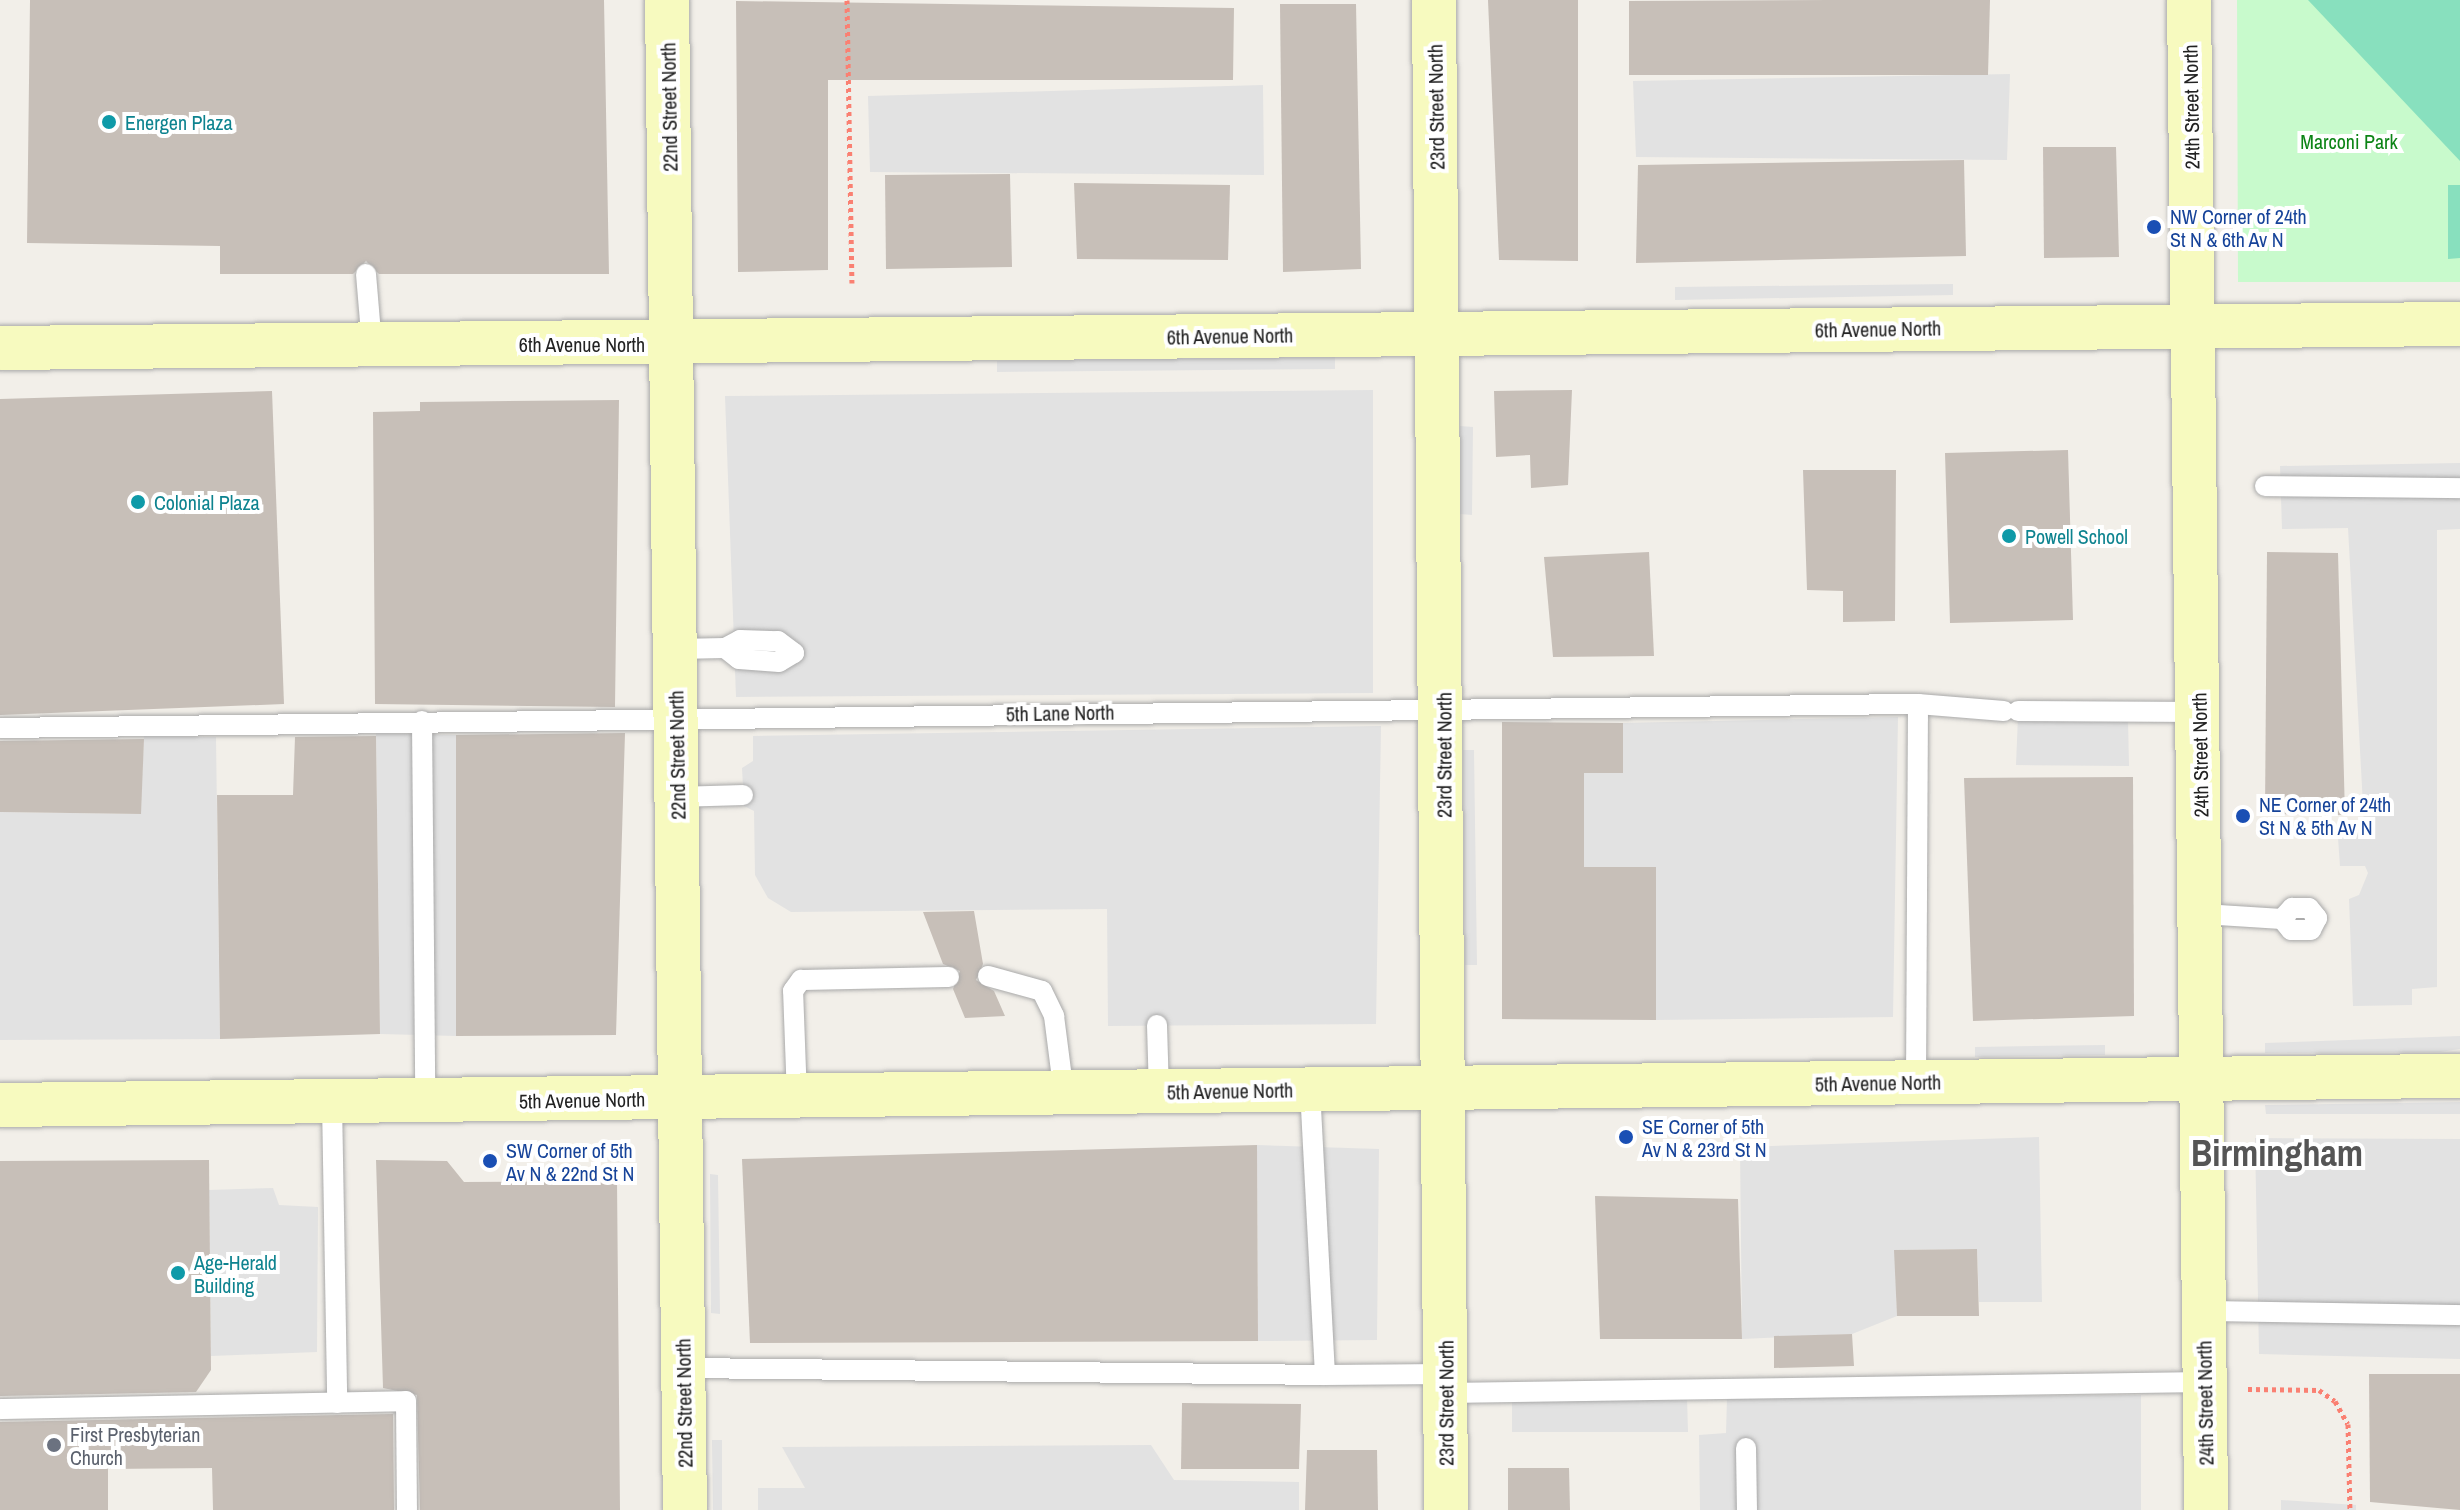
<!DOCTYPE html>
<style>
body{margin:0}
#map{position:relative;width:2460px;height:1510px;overflow:hidden;background:#f2efe9;font-family:"Archivo Narrow",sans-serif}
div>[style]{position:absolute}
.park>*{inset:0;background:#c8facc}
.pitch>*{inset:0;background:#88e0be}
.parking>*{inset:0;background:#e2e2e2}
.building>*{inset:0;background:#c7bfb8}
.path>*{height:5px;margin-top:-2.5px;transform-origin:0;background:repeating-linear-gradient(90deg,#fa8072 0 4px,transparent 0 8px)}
.roads{filter:drop-shadow(0 0 2px #a9a9a9) drop-shadow(0 0 2px #a9a9a9)}
.lane>*{height:20px;margin:-10px;padding:0 10px;transform-origin:10px;border-radius:10px;background:#fff}
.secondary>*{height:44px;margin:-22px;padding:0 22px;transform-origin:22px;border-radius:22px;background:#f7fabf}
.dots>*{width:22px;height:22px;translate:-50% -50%;box-sizing:border-box;border:4px solid #fff;border-radius:50%}
span{translate:-50% -50%;white-space:nowrap;text-align:center;line-height:1.15;-webkit-text-stroke:8px #fff;paint-order:stroke}
.street-label{font-size:20px;color:#222}
.culture-label{font-size:20px;color:#0d838f}
.left{translate:0 -50%;text-align:left}
.park-label{font-size:20px;color:#0c8416}
.transit-label{font-size:20px;color:#164399}
.worship-label{font-size:20px;color:#5b616d}
.town-label{font-size:36px;color:#555;font-weight:700}
</style>
<div id="map">
<div class="park">
<i style="clip-path:polygon(2237px 0,2460px 0,2460px 282px,2238px 282px)"></i>
</div>
<div class="pitch">
<i style="clip-path:polygon(2308px 0,2460px 0,2460px 161px)"></i>
<i style="clip-path:polygon(2448px 185px,2460px 185px,2460px 258px,2448px 259px)"></i>
</div>
<div class="parking">
<i style="clip-path:polygon(2010px 74px,2007px 160px,1636px 157px,1633px 81px)"></i>
<i style="clip-path:polygon(1263px 85px,1264px 175px,870px 172px,868px 96px)"></i>
<i style="clip-path:polygon(1953px 284px,1953px 295px,1675px 300px,1675px 287px)"></i>
<i style="clip-path:polygon(1335px 357px,1335px 369px,997px 372px,997px 361px)"></i>
<i style="clip-path:polygon(1373px 390px,1373px 693px,736px 697px,725px 396px)"></i>
<i style="clip-path:polygon(1460px 426px,1473px 427px,1472px 515px,1460px 514px)"></i>
<i style="clip-path:polygon(2460px 463px,2460px 529px,2437px 530px,2437px 987px,2412px 989px,2412px 1005px,2353px 1006px,2349px 899px,2359px 895px,2368px 873px,2365px 866px,2340px 866px,2337px 824px,2364px 824px,2348px 528px,2282px 529px,2280px 466px)"></i>
<i style="clip-path:polygon(2018px 716px,2128px 719px,2129px 766px,2016px 765px)"></i>
<i style="clip-path:polygon(1898px 717px,1893px 1017px,1656px 1020px,1656px 868px,1584px 867px,1584px 773px,1623px 773px,1623px 723px)"></i>
<i style="clip-path:polygon(1381px 726px,1376px 1024px,1108px 1026px,1107px 909px,791px 912px,768px 898px,755px 875px,754px 811px,744px 806px,742px 768px,753px 761px,753px 736px)"></i>
<i style="clip-path:polygon(376px 733px,456px 735px,456px 1036px,380px 1034px)"></i>
<i style="clip-path:polygon(144px 736px,216px 737px,220px 1039px,0 1040px,0 812px,140px 814px)"></i>
<i style="clip-path:polygon(1463px 750px,1474px 750px,1477px 965px,1465px 965px)"></i>
<i style="clip-path:polygon(2460px 1036px,2460px 1049px,2440px 1052px,2265px 1053px,2265px 1043px)"></i>
<i style="clip-path:polygon(2105px 1045px,2105px 1055px,1975px 1057px,1975px 1047px)"></i>
<i style="clip-path:polygon(2460px 1102px,2460px 1114px,2266px 1114px,2265px 1105px)"></i>
<i style="clip-path:polygon(2039px 1137px,2042px 1302px,1979px 1302px,1977px 1249px,1895px 1250px,1897px 1316px,1852px 1334px,1742px 1339px,1740px 1147px)"></i>
<i style="clip-path:polygon(2255px 1138px,2460px 1139px,2460px 1359px,2259px 1354px)"></i>
<i style="clip-path:polygon(1257px 1145px,1379px 1149px,1377px 1340px,1258px 1341px)"></i>
<i style="clip-path:polygon(710px 1174px,718px 1175px,720px 1314px,711px 1313px)"></i>
<i style="clip-path:polygon(273px 1188px,279px 1205px,318px 1207px,317px 1352px,211px 1356px,209px 1190px)"></i>
<i style="clip-path:polygon(2141px 1395px,2141px 1510px,1700px 1510px,1699px 1435px,1726px 1433px,1727px 1398px)"></i>
<i style="clip-path:polygon(1687px 1397px,1688px 1432px,1512px 1432px,1512px 1401px)"></i>
<i style="clip-path:polygon(712px 1440px,722px 1440px,722px 1510px,713px 1510px)"></i>
<i style="clip-path:polygon(1151px 1445px,1174px 1480px,1299px 1482px,1299px 1510px,758px 1510px,758px 1488px,805px 1488px,782px 1447px)"></i>
<i style="clip-path:polygon(2281px 1500px,2356px 1505px,2356px 1510px,2281px 1510px)"></i>
</div>
<div class="building">
<i style="clip-path:polygon(30px 0,604px 0,609px 274px,379px 274px,366px 261px,353px 274px,220px 274px,220px 246px,27px 243px)"></i>
<i style="clip-path:polygon(1488px 0,1578px 0,1578px 261px,1499px 260px)"></i>
<i style="clip-path:polygon(1828px 0,1990px 0,1988px 75px,1629px 75px,1629px 1px)"></i>
<i style="clip-path:polygon(736px 1px,1234px 8px,1233px 80px,828px 80px,828px 270px,738px 272px)"></i>
<i style="clip-path:polygon(1280px 4px,1356px 4px,1361px 269px,1283px 272px)"></i>
<i style="clip-path:polygon(2043px 147px,2116px 147px,2119px 257px,2044px 258px)"></i>
<i style="clip-path:polygon(1964px 160px,1966px 256px,1636px 263px,1638px 165px)"></i>
<i style="clip-path:polygon(1010px 174px,1012px 267px,886px 269px,885px 175px)"></i>
<i style="clip-path:polygon(1074px 183px,1230px 185px,1228px 260px,1077px 259px)"></i>
<i style="clip-path:polygon(1572px 390px,1568px 485px,1531px 488px,1530px 455px,1496px 457px,1494px 391px)"></i>
<i style="clip-path:polygon(272px 391px,284px 704px,0 715px,0 399px)"></i>
<i style="clip-path:polygon(619px 400px,615px 707px,375px 704px,373px 412px,420px 411px,420px 402px)"></i>
<i style="clip-path:polygon(2068px 450px,2073px 620px,1950px 623px,1945px 453px)"></i>
<i style="clip-path:polygon(1803px 470px,1896px 470px,1895px 621px,1843px 622px,1843px 591px,1807px 590px)"></i>
<i style="clip-path:polygon(1649px 552px,1654px 656px,1553px 657px,1544px 557px)"></i>
<i style="clip-path:polygon(2267px 552px,2338px 553px,2345px 815px,2265px 814px)"></i>
<i style="clip-path:polygon(1502px 722px,1623px 723px,1623px 773px,1584px 773px,1584px 867px,1656px 867px,1656px 1020px,1502px 1019px)"></i>
<i style="clip-path:polygon(625px 733px,616px 1035px,456px 1036px,456px 735px)"></i>
<i style="clip-path:polygon(376px 736px,380px 1034px,220px 1039px,217px 795px,293px 795px,295px 737px)"></i>
<i style="clip-path:polygon(144px 739px,141px 814px,0 812px,0 741px)"></i>
<i style="clip-path:polygon(2133px 777px,2134px 1016px,1973px 1021px,1964px 778px)"></i>
<i style="clip-path:polygon(974px 911px,983px 964px,976px 980px,994px 991px,1005px 1016px,965px 1018px,953px 989px,960px 971px,943px 964px,923px 912px)"></i>
<i style="clip-path:polygon(1257px 1145px,1258px 1341px,750px 1343px,742px 1159px)"></i>
<i style="clip-path:polygon(209px 1160px,211px 1370px,196px 1392px,0 1396px,0 1161px)"></i>
<i style="clip-path:polygon(376px 1160px,447px 1161px,464px 1182px,617px 1181px,620px 1510px,420px 1510px,417px 1395px,383px 1388px)"></i>
<i style="clip-path:polygon(1595px 1196px,1738px 1199px,1742px 1339px,1600px 1339px)"></i>
<i style="clip-path:polygon(1977px 1249px,1979px 1316px,1897px 1316px,1894px 1250px)"></i>
<i style="clip-path:polygon(1852px 1334px,1854px 1366px,1774px 1368px,1774px 1336px)"></i>
<i style="clip-path:polygon(2369px 1374px,2460px 1374px,2460px 1510px,2370px 1502px)"></i>
<i style="clip-path:polygon(1182px 1403px,1301px 1404px,1299px 1469px,1181px 1469px)"></i>
<i style="clip-path:polygon(393px 1414px,394px 1510px,213px 1510px,212px 1468px,108px 1469px,108px 1510px,0 1510px,0 1422px)"></i>
<i style="clip-path:polygon(1307px 1450px,1377px 1450px,1378px 1510px,1305px 1510px)"></i>
<i style="clip-path:polygon(1508px 1468px,1569px 1468px,1570px 1510px,1508px 1510px)"></i>
</div>
<div class="path">
<i style="left:847px;top:0;width:283px;rotate:89deg"></i>
<i style="left:2248px;top:1389px;width:71px;rotate:0.8deg"></i>
<i style="left:2319px;top:1390px;width:19px;rotate:35deg"></i>
<i style="left:2335px;top:1401px;width:26px;rotate:61deg"></i>
<i style="left:2348px;top:1424px;width:86px;rotate:88.7deg"></i>
</div>
<div class="roads">
<div class="lane">
<i style="left:366px;top:274px;width:71px;rotate:85.2deg"></i>
<i style="left:2265px;top:486px;width:195px;rotate:0.6deg"></i>
<i style="left:676px;top:649px;width:49px;rotate:-1.2deg"></i>
<i style="left:725px;top:648px;width:17px;rotate:-28deg"></i>
<i style="left:740px;top:640px;width:38px;rotate:2deg"></i>
<i style="left:778px;top:641px;width:20px;rotate:37deg"></i>
<i style="left:794px;top:653px;width:17px;rotate:149deg"></i>
<i style="left:779px;top:662px;width:40px;rotate:-175.7deg"></i>
<i style="left:739px;top:659px;width:18px;rotate:-142deg"></i>
<i style="left:1918px;top:704px;width:86px;rotate:4.7deg"></i>
<i style="left:2018px;top:711px;width:182px;rotate:0.3deg"></i>
<i style="left:422px;top:721px;width:381px;rotate:89.5deg"></i>
<i style="left:0;top:728px;width:1918px;rotate:-0.72deg"></i>
<i style="left:1918px;top:704px;width:378px;rotate:90.3deg"></i>
<i style="left:677px;top:797px;width:66px;rotate:-1.7deg"></i>
<i style="left:2292px;top:908px;width:17px"></i>
<i style="left:2309px;top:908px;width:13px;rotate:51deg"></i>
<i style="left:2317px;top:918px;width:13px;rotate:117deg"></i>
<i style="left:2311px;top:930px;width:20px;rotate:180deg"></i>
<i style="left:2291px;top:930px;width:14px;rotate:-129deg"></i>
<i style="left:2282px;top:919px;width:15px;rotate:-48deg"></i>
<i style="left:2203px;top:914px;width:79px;rotate:3.6deg"></i>
<i style="left:988px;top:976px;width:56px;rotate:15.5deg"></i>
<i style="left:1042px;top:991px;width:28px;rotate:64deg"></i>
<i style="left:1054px;top:1016px;width:79px;rotate:82.7deg"></i>
<i style="left:1157px;top:1025px;width:68px;rotate:88.3deg"></i>
<i style="left:797px;top:1098px;width:107px;rotate:-92.1deg"></i>
<i style="left:793px;top:991px;width:14px;rotate:-54deg"></i>
<i style="left:801px;top:980px;width:148px;rotate:-1.2deg"></i>
<i style="left:332px;top:1102px;width:301px;rotate:89deg"></i>
<i style="left:2205px;top:1311px;width:255px;rotate:0.9deg"></i>
<i style="left:683px;top:1368px;width:642px;rotate:0.62deg"></i>
<i style="left:1325px;top:1375px;width:285px;rotate:-93deg"></i>
<i style="left:1325px;top:1375px;width:120px;rotate:-0.5deg"></i>
<i style="left:1446px;top:1393px;width:759px;rotate:-0.83deg"></i>
<i style="left:0;top:1409px;width:406px;rotate:-1.1deg"></i>
<i style="left:406px;top:1401px;width:109px;rotate:89.5deg"></i>
<i style="left:1746px;top:1448px;width:62px;rotate:89.1deg"></i>
</div>
<div class="secondary">
<i style="left:667px;top:0;width:1510px;rotate:89.32deg"></i>
<i style="left:1434px;top:0;width:1510px;rotate:89.54deg"></i>
<i style="left:2189px;top:0;width:1510px;rotate:89.35deg"></i>
<i style="left:0;top:348px;width:2460px;rotate:-0.56deg"></i>
<i style="left:0;top:1105px;width:2460px;rotate:-0.68deg"></i>
</div>
</div>
<div class="dots">
<i style="left:109px;top:122px;background:#0f9aa8"></i>
<i style="left:2154px;top:227px;background:#1a4fb4"></i>
<i style="left:138px;top:502px;background:#0f9aa8"></i>
<i style="left:2009px;top:536px;background:#0f9aa8"></i>
<i style="left:2243px;top:816px;background:#1a4fb4"></i>
<i style="left:1626px;top:1137px;background:#1a4fb4"></i>
<i style="left:490px;top:1161px;background:#1a4fb4"></i>
<i style="left:178px;top:1273px;background:#0f9aa8"></i>
<i style="left:54px;top:1445px;background:#6b7280"></i>
</div>
<div class="street-label">
<span style="left:669px;top:107px;rotate:-91deg">22nd Street North</span>
<span style="left:1436px;top:107px;rotate:-91deg">23rd Street North</span>
<span style="left:2191px;top:107px;rotate:-91deg">24th Street North</span>
<span style="left:1878px;top:329px;rotate:-1deg">6th Avenue North</span>
<span style="left:1230px;top:336px;rotate:-1deg">6th Avenue North</span>
<span style="left:582px;top:344px">6th Avenue North</span>
<span style="left:1060px;top:713px;rotate:-1deg">5th Lane North</span>
<span style="left:677px;top:755px;rotate:-91deg">22nd Street North</span>
<span style="left:1444px;top:755px;rotate:-90deg">23rd Street North</span>
<span style="left:2200px;top:755px;rotate:-91deg">24th Street North</span>
<span style="left:1878px;top:1083px;rotate:-1deg">5th Avenue North</span>
<span style="left:1230px;top:1091px;rotate:-1deg">5th Avenue North</span>
<span style="left:582px;top:1100px;rotate:-1deg">5th Avenue North</span>
<span style="left:684px;top:1403px;rotate:-91deg">22nd Street North</span>
<span style="left:1446px;top:1403px;rotate:-90deg">23rd Street North</span>
<span style="left:2205px;top:1403px;rotate:-91deg">24th Street North</span>
</div>
<div class="culture-label">
<span class="left" style="left:125px;top:122px">Energen Plaza</span>
<span class="left" style="left:154px;top:502px">Colonial Plaza</span>
<span class="left" style="left:2025px;top:536px">Powell School</span>
<span class="left" style="left:194px;top:1274px">Age-Herald<br>Building</span>
</div>
<div class="park-label">
<span style="left:2349px;top:141px">Marconi Park</span>
</div>
<div class="transit-label">
<span class="left" style="left:2170px;top:228px">NW Corner of 24th<br>St N &amp; 6th Av N</span>
<span class="left" style="left:2259px;top:816px">NE Corner of 24th<br>St N &amp; 5th Av N</span>
<span class="left" style="left:1642px;top:1138px">SE Corner of 5th<br>Av N &amp; 23rd St N</span>
<span class="left" style="left:506px;top:1162px">SW Corner of 5th<br>Av N &amp; 22nd St N</span>
</div>
<div class="worship-label">
<span class="left" style="left:70px;top:1446px">First Presbyterian<br>Church</span>
</div>
<div class="town-label">
<span style="left:2277px;top:1154px">Birmingham</span>
</div>
</div>
